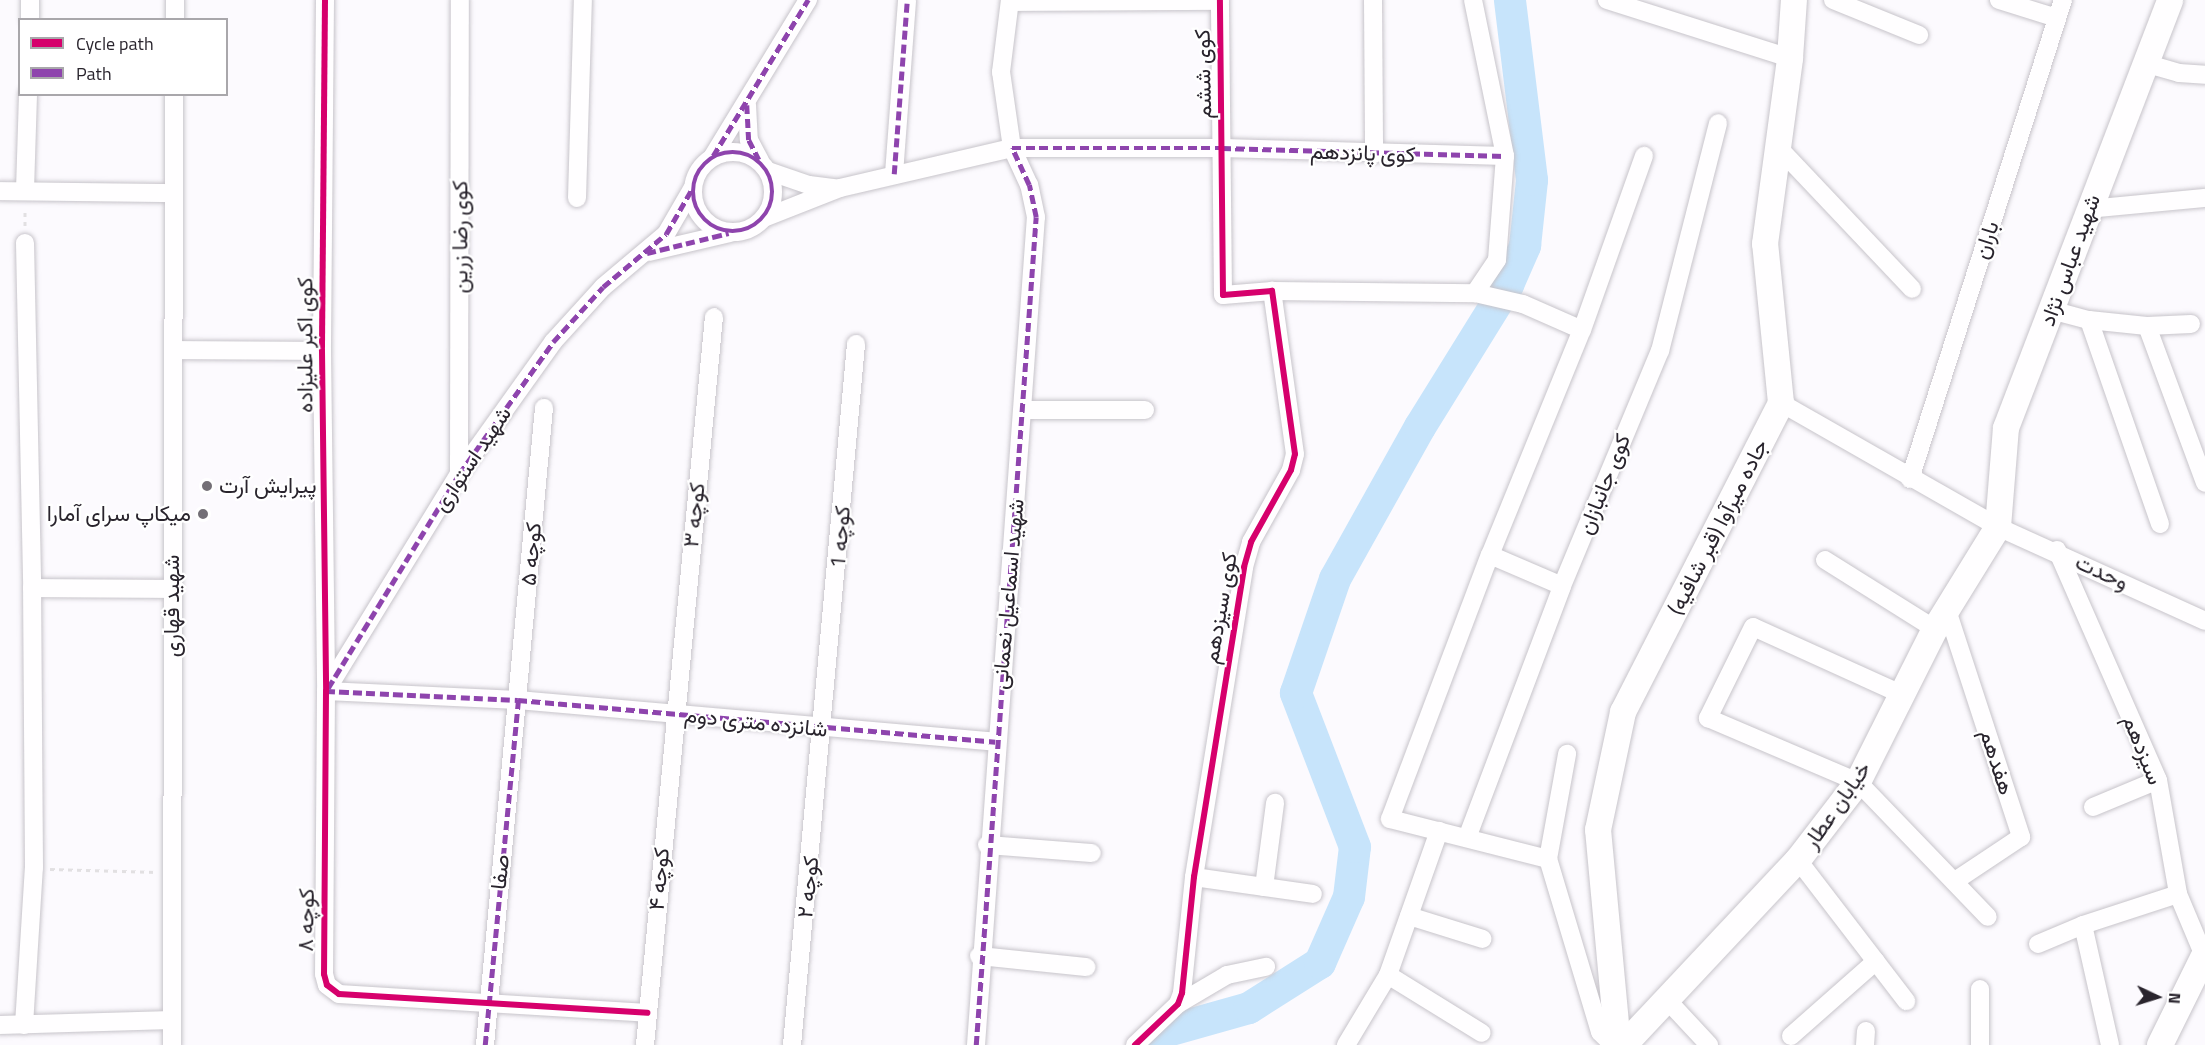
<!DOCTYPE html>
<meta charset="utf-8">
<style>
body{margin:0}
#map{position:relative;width:2205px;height:1045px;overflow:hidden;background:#fcfafe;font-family:"Titillium Web",Vazirmatn,sans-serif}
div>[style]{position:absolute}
.river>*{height:32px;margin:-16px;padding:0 16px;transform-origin:16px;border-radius:16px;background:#c7e4fb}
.path>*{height:3px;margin-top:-1.5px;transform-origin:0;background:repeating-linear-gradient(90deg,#e2e0e2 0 4.5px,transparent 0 9px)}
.roads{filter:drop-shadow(0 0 2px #c7c4ca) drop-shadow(0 0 2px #c7c4ca)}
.street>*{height:18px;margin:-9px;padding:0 9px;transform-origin:9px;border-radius:9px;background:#fffeff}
.street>.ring{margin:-9px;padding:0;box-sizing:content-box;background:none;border:18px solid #fffeff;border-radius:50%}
.secondary>*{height:26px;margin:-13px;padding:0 13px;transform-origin:13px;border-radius:13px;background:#fffeff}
.quiet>*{height:4.5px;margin-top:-2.25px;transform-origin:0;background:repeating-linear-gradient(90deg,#8e44ad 0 9px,transparent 0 13.5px)}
.quiet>.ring{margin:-2.25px;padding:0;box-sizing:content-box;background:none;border:4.5px solid #8e44ad;border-radius:50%}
.cycleway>*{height:6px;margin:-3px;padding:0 3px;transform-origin:3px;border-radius:3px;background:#d6006c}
.dots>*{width:16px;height:16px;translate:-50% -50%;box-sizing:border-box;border:3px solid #fff;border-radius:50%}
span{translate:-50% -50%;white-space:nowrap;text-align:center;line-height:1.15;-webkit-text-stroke:4.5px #fff;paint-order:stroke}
.street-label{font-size:22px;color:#29242d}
.poi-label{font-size:22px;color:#29242d}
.left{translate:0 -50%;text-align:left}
.right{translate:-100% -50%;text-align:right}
.legend{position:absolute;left:18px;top:18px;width:210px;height:78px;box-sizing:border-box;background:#fff;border:2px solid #a9a7ab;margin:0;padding:8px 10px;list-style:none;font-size:18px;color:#29242d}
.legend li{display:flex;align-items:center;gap:12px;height:30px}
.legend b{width:30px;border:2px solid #a9a7ab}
.north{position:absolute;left:2127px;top:967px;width:60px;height:60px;-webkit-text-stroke:4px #fff;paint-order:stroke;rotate:94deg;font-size:16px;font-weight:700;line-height:24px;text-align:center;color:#29242d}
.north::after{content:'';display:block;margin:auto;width:21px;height:27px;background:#29242d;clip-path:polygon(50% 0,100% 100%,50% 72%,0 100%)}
</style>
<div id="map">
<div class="river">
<i style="left:1160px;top:1045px;width:14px;rotate:-73deg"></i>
<i style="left:1164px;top:1032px;width:88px;rotate:-15.8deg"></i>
<i style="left:1249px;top:1008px;width:84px;rotate:-32.4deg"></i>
<i style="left:1320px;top:963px;width:72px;rotate:-66.3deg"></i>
<i style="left:1349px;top:897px;width:50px;rotate:-83.2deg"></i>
<i style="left:1355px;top:847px;width:165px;rotate:-111deg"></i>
<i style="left:1296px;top:693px;width:120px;rotate:-71.1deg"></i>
<i style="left:1335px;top:579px;width:174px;rotate:-60.8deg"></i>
<i style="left:1420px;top:427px;width:167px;rotate:-58.2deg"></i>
<i style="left:1508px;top:285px;width:43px;rotate:-66.4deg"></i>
<i style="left:1525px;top:246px;width:66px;rotate:-83.9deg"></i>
<i style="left:1532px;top:180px;width:181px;rotate:-97deg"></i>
</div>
<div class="path">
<i style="left:25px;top:226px;width:17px;rotate:-90deg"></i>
<i style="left:50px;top:869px;width:107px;rotate:1.6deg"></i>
</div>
<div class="roads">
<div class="street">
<i style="left:325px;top:0;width:351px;rotate:90.5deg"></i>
<i style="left:322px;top:351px;width:340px;rotate:89.3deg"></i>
<i style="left:326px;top:691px;width:283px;rotate:90.4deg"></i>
<i style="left:324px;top:974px;width:11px;rotate:75deg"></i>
<i style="left:327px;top:985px;width:15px;rotate:37deg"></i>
<i style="left:339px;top:994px;width:309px;rotate:3.5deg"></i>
<i style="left:1373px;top:0;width:154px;rotate:89.6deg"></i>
<i style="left:1473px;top:0;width:159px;rotate:78.4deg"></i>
<i style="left:1505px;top:156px;width:104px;rotate:94.4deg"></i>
<i style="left:1497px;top:260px;width:40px;rotate:124deg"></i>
<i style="left:1607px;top:0;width:192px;rotate:17.6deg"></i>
<i style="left:1833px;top:0;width:93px;rotate:22.1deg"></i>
<i style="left:1999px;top:0;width:61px;rotate:17.2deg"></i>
<i style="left:1010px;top:2px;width:210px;rotate:-0.3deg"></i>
<i style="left:30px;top:20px;width:20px;rotate:-90deg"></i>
<i style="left:175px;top:20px;width:20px;rotate:-90deg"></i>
<i style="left:2148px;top:64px;width:32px;rotate:16deg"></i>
<i style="left:2179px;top:73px;width:26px;rotate:4deg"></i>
<i style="left:747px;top:105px;width:35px;rotate:87deg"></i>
<i style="left:749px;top:140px;width:24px;rotate:62deg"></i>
<i style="left:1776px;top:145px;width:198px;rotate:46.6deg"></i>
<i class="ring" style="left:693px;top:152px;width:62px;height:62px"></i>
<i style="left:713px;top:156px;width:183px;rotate:-58.7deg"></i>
<i style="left:768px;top:171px;width:43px;rotate:18.9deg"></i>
<i style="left:809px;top:185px;width:26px;rotate:7deg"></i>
<i style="left:894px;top:174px;width:174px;rotate:-85.7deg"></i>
<i style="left:25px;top:190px;width:96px;rotate:-88.2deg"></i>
<i style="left:0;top:191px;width:173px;rotate:0.7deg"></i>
<i style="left:577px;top:198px;width:198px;rotate:-88.3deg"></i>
<i style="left:2088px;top:209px;width:118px;rotate:-5.4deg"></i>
<i style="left:764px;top:218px;width:82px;rotate:-21.5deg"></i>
<i style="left:840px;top:188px;width:177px;rotate:-13.1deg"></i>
<i style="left:1012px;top:148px;width:210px"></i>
<i style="left:1222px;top:148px;width:283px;rotate:1.6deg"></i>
<i style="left:25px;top:243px;width:345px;rotate:88.8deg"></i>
<i style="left:32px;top:588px;width:140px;rotate:0.4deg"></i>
<i style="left:649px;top:252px;width:83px;rotate:-13.2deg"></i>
<i style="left:1272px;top:291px;width:203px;rotate:0.6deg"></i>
<i style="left:1475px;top:293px;width:49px;rotate:12.9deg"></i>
<i style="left:1523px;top:304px;width:64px;rotate:23.8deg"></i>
<i style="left:2051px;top:310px;width:39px;rotate:15deg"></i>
<i style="left:2089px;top:320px;width:58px;rotate:5.9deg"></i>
<i style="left:2147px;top:326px;width:44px;rotate:-2.6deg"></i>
<i style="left:2089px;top:320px;width:216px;rotate:70.8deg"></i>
<i style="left:2147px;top:326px;width:167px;rotate:69.7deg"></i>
<i style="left:173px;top:350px;width:149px;rotate:0.4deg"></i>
<i style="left:1781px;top:403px;width:250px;rotate:29.7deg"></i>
<i style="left:1998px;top:527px;width:227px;rotate:24.4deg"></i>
<i style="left:1025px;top:410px;width:120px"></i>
<i style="left:459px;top:474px;width:474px;rotate:-89.9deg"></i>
<i style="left:1910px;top:479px;width:503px;rotate:-72.29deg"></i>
<i style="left:2057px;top:550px;width:251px;rotate:66.3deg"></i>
<i style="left:2158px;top:780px;width:116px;rotate:80deg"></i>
<i style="left:2178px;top:894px;width:67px;rotate:67.2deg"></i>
<i style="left:1490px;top:555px;width:78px;rotate:23.3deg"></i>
<i style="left:1825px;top:560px;width:130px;rotate:32.1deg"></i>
<i style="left:1947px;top:610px;width:239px;rotate:71.9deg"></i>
<i style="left:2021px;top:837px;width:79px;rotate:146.3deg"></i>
<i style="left:326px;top:691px;width:192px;rotate:2.7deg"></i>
<i style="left:518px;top:700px;width:479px;rotate:5deg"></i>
<i style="left:326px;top:691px;width:255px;rotate:-58.5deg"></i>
<i style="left:459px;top:474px;width:162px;rotate:-54.5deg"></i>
<i style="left:553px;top:342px;width:74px;rotate:-47.7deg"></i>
<i style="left:603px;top:287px;width:82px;rotate:-40.1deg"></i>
<i style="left:666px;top:234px;width:52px;rotate:-60deg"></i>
<i style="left:1901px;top:694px;width:162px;rotate:-155.6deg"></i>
<i style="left:1753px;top:627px;width:102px;rotate:116.3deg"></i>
<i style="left:1708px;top:718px;width:163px;rotate:23.1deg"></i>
<i style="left:1858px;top:782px;width:187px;rotate:46.1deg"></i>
<i style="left:2093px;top:807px;width:70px;rotate:-22.6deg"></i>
<i style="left:1467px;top:838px;width:269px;rotate:-69.3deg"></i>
<i style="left:1562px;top:586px;width:255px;rotate:-67.4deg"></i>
<i style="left:1660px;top:351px;width:235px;rotate:-75.7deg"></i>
<i style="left:987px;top:845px;width:105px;rotate:4.4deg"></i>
<i style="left:1548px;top:859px;width:107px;rotate:-79.7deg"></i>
<i style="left:1798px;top:860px;width:178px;rotate:52.5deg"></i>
<i style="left:1194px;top:877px;width:120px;rotate:8.1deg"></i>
<i style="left:1264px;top:887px;width:85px;rotate:-82.5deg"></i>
<i style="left:1409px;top:916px;width:77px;rotate:17.3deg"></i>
<i style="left:2083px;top:925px;width:100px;rotate:-18.1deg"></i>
<i style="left:2038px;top:944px;width:49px;rotate:-22.9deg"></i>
<i style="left:2083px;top:925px;width:123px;rotate:77.3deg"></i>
<i style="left:979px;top:956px;width:108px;rotate:5.9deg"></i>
<i style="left:1388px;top:975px;width:110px;rotate:31.7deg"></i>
<i style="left:1669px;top:1002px;width:59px;rotate:47.1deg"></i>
<i style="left:1178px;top:1004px;width:57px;rotate:-30.6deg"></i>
<i style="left:1227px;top:975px;width:40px;rotate:-12deg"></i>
<i style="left:0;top:1025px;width:172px;rotate:-1.7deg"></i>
<i style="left:24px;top:1025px;width:157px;rotate:-86.4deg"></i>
<i style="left:34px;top:868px;width:280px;rotate:-90.4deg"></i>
<i style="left:1791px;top:1036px;width:113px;rotate:-41.4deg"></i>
<i style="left:172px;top:1045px;width:951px;rotate:-89.88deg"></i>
<i style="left:485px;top:1045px;width:640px;rotate:-84.71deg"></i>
<i style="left:645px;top:1045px;width:731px;rotate:-84.59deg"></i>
<i style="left:792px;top:1045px;width:704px;rotate:-84.78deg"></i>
<i style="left:976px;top:1045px;width:830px;rotate:-85.86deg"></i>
<i style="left:1036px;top:217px;width:33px;rotate:-102deg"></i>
<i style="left:1029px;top:185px;width:41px;rotate:-114.7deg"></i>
<i style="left:1012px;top:148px;width:77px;rotate:-98.2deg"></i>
<i style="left:1001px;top:72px;width:73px;rotate:-82.9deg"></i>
<i style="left:1135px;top:1045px;width:59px;rotate:-43.6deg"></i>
<i style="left:1178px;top:1004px;width:12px;rotate:-70deg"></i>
<i style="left:1182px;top:993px;width:117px;rotate:-84.1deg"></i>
<i style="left:1194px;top:877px;width:314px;rotate:-80.8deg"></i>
<i style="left:1244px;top:567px;width:26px;rotate:-74deg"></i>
<i style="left:1251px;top:542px;width:82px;rotate:-60.9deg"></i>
<i style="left:1291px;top:470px;width:16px;rotate:-76deg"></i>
<i style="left:1295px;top:454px;width:165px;rotate:-98deg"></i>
<i style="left:1272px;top:291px;width:49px;rotate:175.3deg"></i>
<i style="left:1223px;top:295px;width:295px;rotate:-90.6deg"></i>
<i style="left:1346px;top:1045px;width:82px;rotate:-59deg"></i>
<i style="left:1388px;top:975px;width:153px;rotate:-70.5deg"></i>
<i style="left:1613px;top:1045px;width:18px;rotate:-135deg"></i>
<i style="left:1600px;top:1032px;width:181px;rotate:-106.7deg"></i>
<i style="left:1548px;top:859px;width:163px;rotate:-165.8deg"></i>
<i style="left:1390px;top:819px;width:282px;rotate:-69.3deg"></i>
<i style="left:1490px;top:555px;width:243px;rotate:-67.8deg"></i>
<i style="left:1582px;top:330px;width:185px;rotate:-70.4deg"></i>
<i style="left:1865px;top:1045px;width:14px;rotate:-86deg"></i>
<i style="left:1980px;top:1045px;width:56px;rotate:-90deg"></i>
</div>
<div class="secondary">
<i style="left:1618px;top:1045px;width:216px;rotate:-95.3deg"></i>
<i style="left:1598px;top:830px;width:121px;rotate:-78deg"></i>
<i style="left:1623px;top:712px;width:347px;rotate:-62.9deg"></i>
<i style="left:1781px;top:403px;width:160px;rotate:-95.7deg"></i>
<i style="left:1765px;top:244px;width:188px;rotate:-82.3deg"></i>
<i style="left:1790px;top:58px;width:58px;rotate:-86.1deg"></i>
<i style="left:1624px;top:1045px;width:254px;rotate:-46.8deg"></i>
<i style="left:1798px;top:860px;width:98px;rotate:-52.4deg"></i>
<i style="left:1858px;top:782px;width:171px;rotate:-63.3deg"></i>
<i style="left:1935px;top:629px;width:120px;rotate:-58.3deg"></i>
<i style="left:1998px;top:527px;width:99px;rotate:-85.4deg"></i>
<i style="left:2006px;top:428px;width:458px;rotate:-69deg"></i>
<i style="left:2160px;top:1045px;width:102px;rotate:-63.7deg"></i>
</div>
</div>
<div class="quiet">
<i style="left:747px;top:105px;width:35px;rotate:87deg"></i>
<i style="left:749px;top:140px;width:22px;rotate:63deg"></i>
<i class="ring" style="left:693px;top:152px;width:75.5px;height:75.5px"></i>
<i style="left:713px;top:156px;width:183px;rotate:-58.7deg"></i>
<i style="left:894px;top:174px;width:174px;rotate:-85.7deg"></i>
<i style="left:647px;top:253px;width:84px;rotate:-13.7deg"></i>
<i style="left:328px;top:688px;width:251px;rotate:-58.5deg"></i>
<i style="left:459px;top:474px;width:162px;rotate:-54.5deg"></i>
<i style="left:553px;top:342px;width:74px;rotate:-47.7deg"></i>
<i style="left:603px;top:287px;width:82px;rotate:-40.1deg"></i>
<i style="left:666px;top:234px;width:52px;rotate:-60deg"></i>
<i style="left:326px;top:691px;width:192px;rotate:2.7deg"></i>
<i style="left:518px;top:700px;width:479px;rotate:5deg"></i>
<i style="left:485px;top:1045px;width:347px;rotate:-84.5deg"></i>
<i style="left:976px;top:1045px;width:830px;rotate:-85.86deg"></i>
<i style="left:1036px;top:217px;width:33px;rotate:-102deg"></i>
<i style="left:1029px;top:185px;width:41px;rotate:-114.7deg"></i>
<i style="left:1012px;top:148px;width:210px"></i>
<i style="left:1222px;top:148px;width:283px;rotate:1.6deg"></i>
</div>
<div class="cycleway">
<i style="left:325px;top:0;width:351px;rotate:90.5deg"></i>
<i style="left:322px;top:351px;width:340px;rotate:89.3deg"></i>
<i style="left:326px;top:691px;width:283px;rotate:90.4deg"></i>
<i style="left:324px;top:974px;width:11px;rotate:75deg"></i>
<i style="left:327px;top:985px;width:15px;rotate:37deg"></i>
<i style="left:339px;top:994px;width:309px;rotate:3.5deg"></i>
<i style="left:1135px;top:1045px;width:59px;rotate:-43.6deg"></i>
<i style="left:1178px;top:1004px;width:12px;rotate:-70deg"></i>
<i style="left:1182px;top:993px;width:117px;rotate:-84.1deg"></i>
<i style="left:1194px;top:877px;width:314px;rotate:-80.8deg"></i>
<i style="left:1244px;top:567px;width:26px;rotate:-74deg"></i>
<i style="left:1251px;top:542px;width:82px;rotate:-60.9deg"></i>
<i style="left:1291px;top:470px;width:16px;rotate:-76deg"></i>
<i style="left:1295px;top:454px;width:165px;rotate:-98deg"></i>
<i style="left:1272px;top:291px;width:49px;rotate:175.3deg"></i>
<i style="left:1223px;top:295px;width:295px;rotate:-90.6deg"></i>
</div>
<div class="dots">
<i style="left:207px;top:486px;background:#736f76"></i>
<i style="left:203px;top:514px;background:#736f76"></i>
</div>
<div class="street-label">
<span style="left:1203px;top:74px;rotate:-91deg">کوی ششم</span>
<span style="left:1363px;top:153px;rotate:2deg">کوی پانزدهم</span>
<span style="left:460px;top:237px;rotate:-90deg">کوی رضا زرین</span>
<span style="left:1986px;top:240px;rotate:-72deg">باران</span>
<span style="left:2070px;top:260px;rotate:-70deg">شهید عباس نژاد</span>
<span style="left:305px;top:345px;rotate:-90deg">کوی اکبر علیزاده</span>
<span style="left:472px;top:459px;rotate:-56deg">شهید استواری</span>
<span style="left:1604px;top:484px;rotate:-68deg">کوی جانبازان</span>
<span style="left:694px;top:515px;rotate:-84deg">کوچه ۳</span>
<span style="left:1718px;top:527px;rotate:-63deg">جاده میرآوا (قبر شافیه)</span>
<span style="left:840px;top:537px;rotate:-85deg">کوچه 1</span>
<span style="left:531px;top:554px;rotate:-85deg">کوچه ۵</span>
<span style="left:2102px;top:572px;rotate:25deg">وحدت</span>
<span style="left:1008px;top:594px;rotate:-85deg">شهید اسماعیل نعمانی</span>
<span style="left:172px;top:606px;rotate:-90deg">شهید قهاری</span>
<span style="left:1220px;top:608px;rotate:-80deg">کوی سیزدهم</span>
<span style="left:756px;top:722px;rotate:6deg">شانزده متری دوم</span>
<span style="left:2143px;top:750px;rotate:68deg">سیزدهم</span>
<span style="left:1997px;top:762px;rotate:72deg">هفدهم</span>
<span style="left:1837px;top:805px;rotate:-55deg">خیابان عطار</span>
<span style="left:500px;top:872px;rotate:-84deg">صفا</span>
<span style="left:659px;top:879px;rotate:-85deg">کوچه ۴</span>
<span style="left:808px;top:887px;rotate:-84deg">کوچه ۲</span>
<span style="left:306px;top:920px;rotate:-89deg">کوچه ۸</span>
</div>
<div class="poi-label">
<span class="left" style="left:219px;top:486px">پیرایش آرت</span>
<span class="right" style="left:191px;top:514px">میکاپ سرای آمارا</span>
</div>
<ul class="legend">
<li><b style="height:8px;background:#d6006c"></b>Cycle path</li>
<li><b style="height:8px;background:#8e44ad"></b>Path</li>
</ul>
<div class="north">N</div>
</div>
